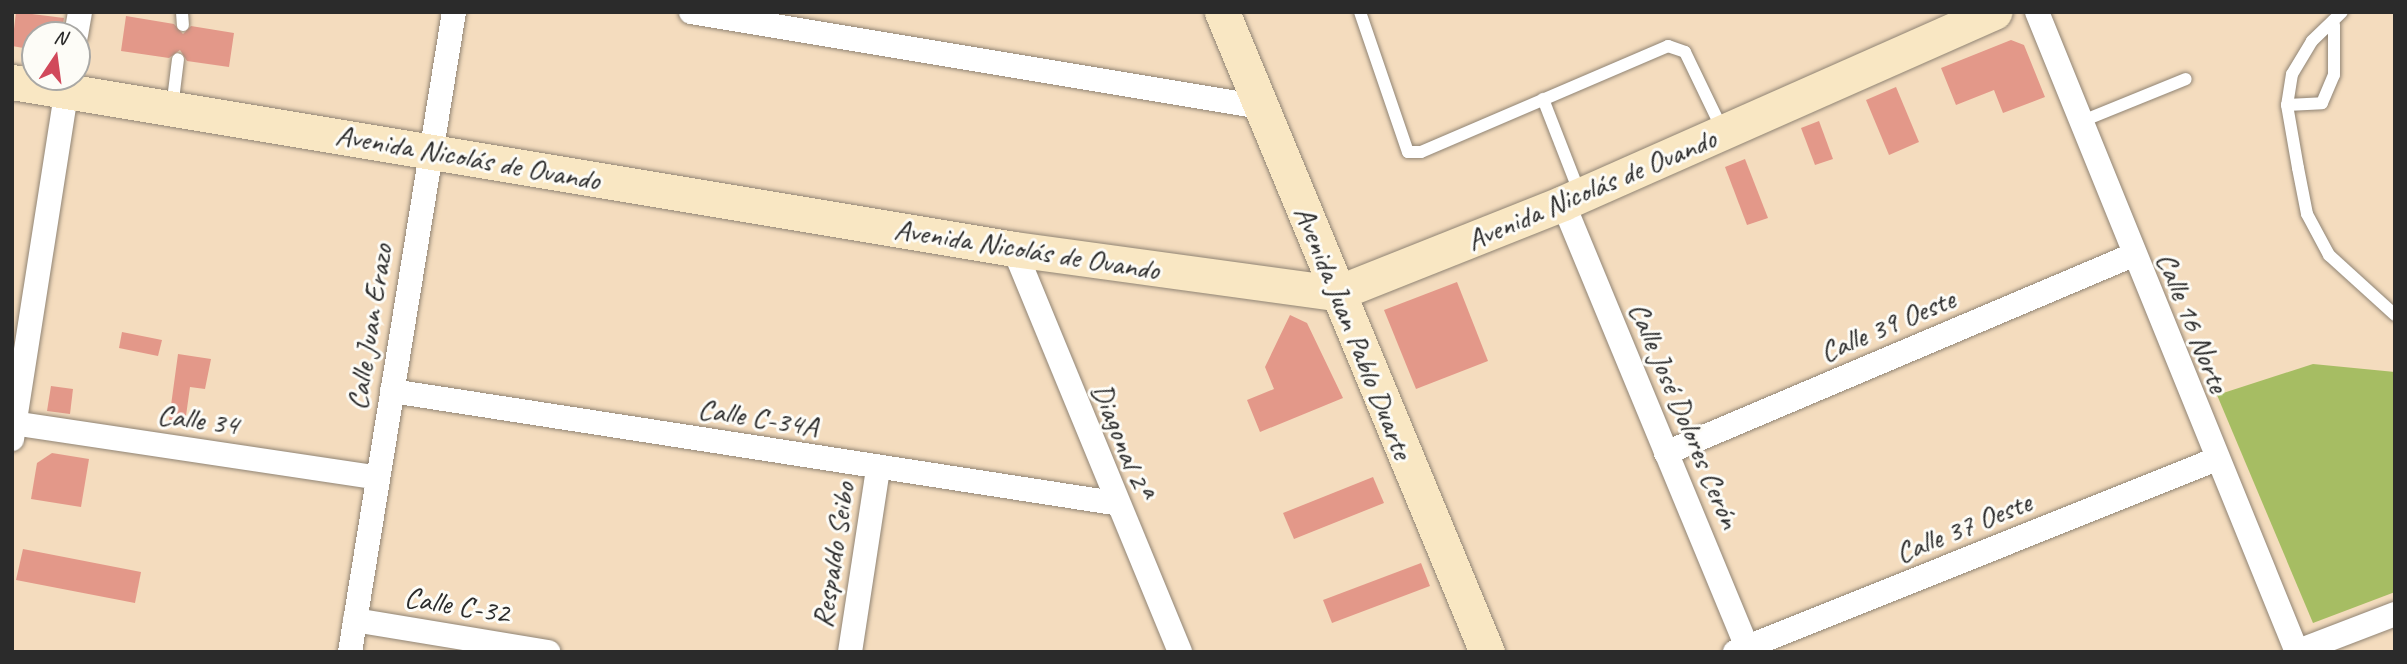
<!DOCTYPE html>
<meta charset="utf-8">
<style>
body{margin:0}
#map{position:relative;width:2407px;height:664px;overflow:hidden;background:#f4dcbe;font-family:Caveat,sans-serif}
div>[style]{position:absolute}
.green>*{inset:0;background:#a6bd63}
.building>*{inset:0;background:#e39889}
.roads{filter:drop-shadow(0 0 2px #908474) drop-shadow(0 0 2px #908474)}
.lane>*{height:12px;margin:-6px;padding:0 6px;transform-origin:6px;border-radius:6px;background:#fff}
.street>*{height:24px;margin:-12px;padding:0 12px;transform-origin:12px;border-radius:12px;background:#fff}
.secondary>*{height:35px;margin:-17.5px;padding:0 17.5px;transform-origin:17.5px;border-radius:17.5px;background:#f9e7c3}
span{translate:-50% -50%;white-space:nowrap;text-align:center;line-height:1.15;-webkit-text-stroke:6px #fdfcf7;paint-order:stroke}
.street-label{font-size:30px;color:#2b2b2b}
.frame{position:absolute;inset:0;border:14px solid #2b2b2b;pointer-events:none}
.north{position:absolute;left:21px;top:21px;width:70px;height:70px;box-sizing:border-box;background:#fdfcf7;border:2px solid #a9a8a5;border-radius:50%;rotate:13deg;font-size:19px;font-weight:700;line-height:28px;text-align:center;color:#2b2b2b}
.north::after{content:'';display:block;margin:auto;width:24px;height:32px;background:#d1495b;clip-path:polygon(50% 0,100% 100%,50% 72%,0 100%)}
</style>
<div id="map">
<div class="green">
<i style="clip-path:polygon(2313px 364px,2395px 372px,2395px 592px,2313px 623px,2217px 395px)"></i>
</div>
<div class="building">
<i style="clip-path:polygon(16px 12px,64px 18px,61px 35px,35px 35px,35px 50px,12px 46px)"></i>
<i style="clip-path:polygon(126px 16px,174px 24px,183px 34px,191px 26px,234px 33px,229px 67px,187px 61px,180px 50px,169px 58px,121px 51px)"></i>
<i style="clip-path:polygon(2011px 40px,2024px 45px,2045px 97px,2003px 113px,1994px 90px,1956px 105px,1941px 68px)"></i>
<i style="clip-path:polygon(1896px 87px,1919px 142px,1889px 155px,1866px 100px)"></i>
<i style="clip-path:polygon(1819px 121px,1833px 159px,1815px 165px,1801px 128px)"></i>
<i style="clip-path:polygon(1745px 159px,1768px 218px,1747px 225px,1725px 167px)"></i>
<i style="clip-path:polygon(1457px 282px,1488px 361px,1416px 389px,1384px 310px)"></i>
<i style="clip-path:polygon(1290px 315px,1307px 323px,1343px 398px,1260px 432px,1247px 400px,1274px 389px,1265px 367px)"></i>
<i style="clip-path:polygon(122px 332px,162px 340px,158px 356px,119px 348px)"></i>
<i style="clip-path:polygon(178px 354px,211px 359px,205px 389px,190px 387px,185px 423px,169px 420px)"></i>
<i style="clip-path:polygon(51px 386px,73px 389px,70px 414px,47px 411px)"></i>
<i style="clip-path:polygon(52px 453px,89px 459px,81px 507px,31px 499px,37px 463px)"></i>
<i style="clip-path:polygon(1373px 477px,1384px 503px,1294px 539px,1283px 513px)"></i>
<i style="clip-path:polygon(23px 549px,141px 572px,135px 603px,16px 580px)"></i>
<i style="clip-path:polygon(1421px 563px,1430px 586px,1332px 623px,1323px 600px)"></i>
</div>
<div class="roads">
<div class="lane">
<i style="left:182px;top:12px;width:13px;rotate:86deg"></i>
<i style="left:1360px;top:12px;width:148px;rotate:71.1deg"></i>
<i style="left:1408px;top:152px;width:13px"></i>
<i style="left:1421px;top:152px;width:269px;rotate:-23.2deg"></i>
<i style="left:1668px;top:46px;width:18px;rotate:19deg"></i>
<i style="left:1685px;top:52px;width:85px;rotate:64.3deg"></i>
<i style="left:2342px;top:12px;width:42px;rotate:136deg"></i>
<i style="left:2312px;top:41px;width:39px;rotate:121deg"></i>
<i style="left:2292px;top:74px;width:31px;rotate:99deg"></i>
<i style="left:2287px;top:105px;width:64px;rotate:80.1deg"></i>
<i style="left:2298px;top:168px;width:47px;rotate:78.9deg"></i>
<i style="left:2307px;top:214px;width:47px;rotate:61.8deg"></i>
<i style="left:2329px;top:255px;width:89px;rotate:42.3deg"></i>
<i style="left:1543px;top:99px;width:102px;rotate:68.7deg"></i>
<i style="left:2287px;top:105px;width:35px;rotate:-3deg"></i>
<i style="left:2322px;top:103px;width:30px;rotate:-67deg"></i>
<i style="left:2334px;top:75px;width:50px;rotate:-90deg"></i>
<i style="left:172px;top:108px;width:49px;rotate:-83deg"></i>
<i style="left:2080px;top:122px;width:114px;rotate:-22.1deg"></i>
</div>
<div class="street">
<i style="left:691px;top:12px;width:578px;rotate:9.46deg"></i>
<i style="left:2037px;top:12px;width:691px;rotate:67.89deg"></i>
<i style="left:76px;top:35px;width:23px;rotate:-80deg"></i>
<i style="left:1563px;top:203px;width:486px;rotate:67.5deg"></i>
<i style="left:1014px;top:249px;width:436px;rotate:67.6deg"></i>
<i style="left:392px;top:391px;width:731px;rotate:8.82deg"></i>
<i style="left:12px;top:423px;width:366px;rotate:8.5deg"></i>
<i style="left:12px;top:439px;width:366px;rotate:-81.1deg"></i>
<i style="left:1666px;top:453px;width:507px;rotate:-22.98deg"></i>
<i style="left:355px;top:620px;width:196px;rotate:9.4deg"></i>
<i style="left:350px;top:652px;width:648px;rotate:-80.77deg"></i>
<i style="left:850px;top:652px;width:186px;rotate:-81.3deg"></i>
<i style="left:1735px;top:652px;width:516px;rotate:-21.84deg"></i>
<i style="left:2296px;top:652px;width:106px;rotate:-21deg"></i>
</div>
<div class="secondary">
<i style="left:1222px;top:12px;width:693px;rotate:67.51deg"></i>
<i style="left:12px;top:82px;width:1016px;rotate:9.46deg"></i>
<i style="left:1014px;top:249px;width:326px;rotate:7.8deg"></i>
<i style="left:1337px;top:293px;width:243px;rotate:-21.7deg"></i>
<i style="left:1563px;top:203px;width:472px;rotate:-23.9deg"></i>
</div>
</div>
<div class="street-label">
<span style="left:468px;top:157px;rotate:10deg">Avenida Nicolás de Ovando</span>
<span style="left:1591px;top:189px;rotate:-23deg">Avenida Nicolás de Ovando</span>
<span style="left:1027px;top:249px;rotate:9deg">Avenida Nicolás de Ovando</span>
<span style="left:2193px;top:322px;rotate:68deg">Calle 16 Norte</span>
<span style="left:1887px;top:325px;rotate:-23deg">Calle 39 Oeste</span>
<span style="left:369px;top:327px;rotate:-81deg">Calle Juan Erazo</span>
<span style="left:1354px;top:332px;rotate:68deg">Avenida Juan Pablo Duarte</span>
<span style="left:1685px;top:415px;rotate:67deg">Calle José Dolores Cerón</span>
<span style="left:758px;top:417px;rotate:9deg">Calle C-34A</span>
<span style="left:198px;top:419px;rotate:8deg">Calle 34</span>
<span style="left:1123px;top:440px;rotate:68deg">Diagonal 2ª</span>
<span style="left:1963px;top:527px;rotate:-22deg">Calle 37 Oeste</span>
<span style="left:833px;top:555px;rotate:-81deg">Respaldo Seibo</span>
<span style="left:457px;top:605px;rotate:9deg">Calle C-32</span>
</div>
<div class="frame"></div>
<div class="north">N</div>
</div>
